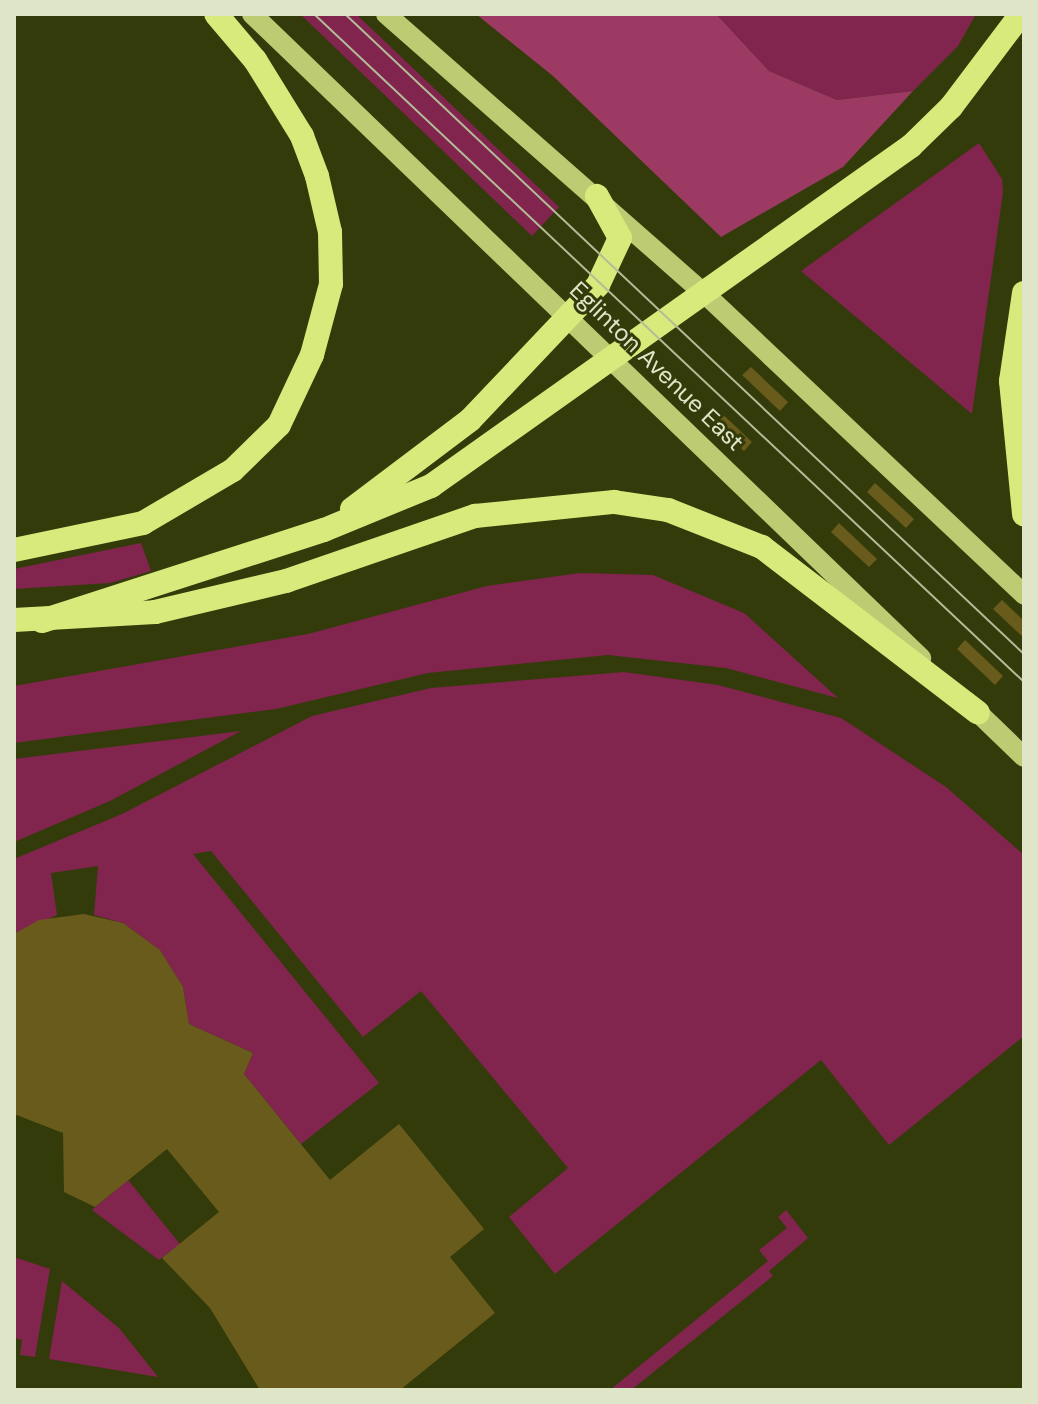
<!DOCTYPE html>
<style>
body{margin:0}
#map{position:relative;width:1038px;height:1404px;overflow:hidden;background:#343b0b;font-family:"DM Sans",sans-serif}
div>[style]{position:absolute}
.green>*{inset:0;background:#81244e}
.forest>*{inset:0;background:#9c3a64}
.building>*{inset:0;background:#695b1b}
.major>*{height:20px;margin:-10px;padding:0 10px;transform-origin:10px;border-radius:10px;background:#bdcc72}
.highway>*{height:24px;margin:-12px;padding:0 12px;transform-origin:12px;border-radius:12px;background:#d8ea7b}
.tram>*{height:2px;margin:-1px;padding:0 1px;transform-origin:1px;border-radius:1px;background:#b4bb97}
span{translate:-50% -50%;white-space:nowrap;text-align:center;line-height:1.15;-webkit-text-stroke:6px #343b0b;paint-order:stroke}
.street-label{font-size:24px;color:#dfe6c7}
.frame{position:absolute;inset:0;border:16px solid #dfe6c7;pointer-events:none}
</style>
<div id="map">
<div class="green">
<i style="clip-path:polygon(300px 14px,356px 14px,559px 207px,532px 236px)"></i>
<i style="clip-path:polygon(716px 14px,976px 14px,958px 46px,913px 91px,837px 100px,769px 71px)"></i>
<i style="clip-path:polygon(979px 143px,1002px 179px,1003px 192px,972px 414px,801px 271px)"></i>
<i style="clip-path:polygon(141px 543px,151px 571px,110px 583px,14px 589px,14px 569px)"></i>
<i style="clip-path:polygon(580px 573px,653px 575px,744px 613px,838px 698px,726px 668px,608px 655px,428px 673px,276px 709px,14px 743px,14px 686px,308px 634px,487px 586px)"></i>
<i style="clip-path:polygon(624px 672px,718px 685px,841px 718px,946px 787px,1024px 855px,1024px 1036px,889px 1145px,821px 1060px,555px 1274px,509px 1217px,568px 1168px,421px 991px,363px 1037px,211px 851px,193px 854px,379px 1083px,301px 1144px,244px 1074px,253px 1053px,189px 1024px,183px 987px,160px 950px,123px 923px,94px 915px,98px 866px,51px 873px,57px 915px,14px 934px,14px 859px,122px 814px,312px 716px,431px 688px)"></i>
<i style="clip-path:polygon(241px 731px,110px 801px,14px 842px,14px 759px)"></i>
<i style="clip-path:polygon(128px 1180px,180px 1244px,159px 1260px,92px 1210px)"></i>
<i style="clip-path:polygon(786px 1210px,808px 1238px,769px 1271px,773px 1276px,631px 1390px,610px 1390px,768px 1261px,759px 1250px,787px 1228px,778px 1217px)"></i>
<i style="clip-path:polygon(14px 1257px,50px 1269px,35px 1357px,20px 1355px,22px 1340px,14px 1338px)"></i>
<i style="clip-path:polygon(62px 1281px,119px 1328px,158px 1377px,49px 1359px)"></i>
</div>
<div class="forest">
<i style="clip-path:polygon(476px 14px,716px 14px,769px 71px,837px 100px,913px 91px,843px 167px,721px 237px,553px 76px)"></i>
</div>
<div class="building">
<i style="clip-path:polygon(751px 367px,788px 402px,780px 411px,742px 375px)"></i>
<i style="clip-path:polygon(714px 406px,752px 442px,744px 451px,705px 415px)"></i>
<i style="clip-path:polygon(875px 483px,914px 519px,906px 528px,867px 492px)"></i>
<i style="clip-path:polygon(839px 523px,877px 559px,869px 567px,831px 532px)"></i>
<i style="clip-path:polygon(1002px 600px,1024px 621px,1024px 638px,993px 609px)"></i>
<i style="clip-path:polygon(965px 640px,1003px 676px,995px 685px,957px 649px)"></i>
<i style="clip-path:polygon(84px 914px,123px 923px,160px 950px,183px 987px,189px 1024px,253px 1053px,244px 1074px,330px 1180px,399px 1124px,484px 1229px,450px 1257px,495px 1313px,400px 1390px,260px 1390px,210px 1308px,162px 1258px,219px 1212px,167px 1149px,95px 1207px,64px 1192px,63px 1133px,14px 1114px,14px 934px,39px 920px)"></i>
</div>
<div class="major">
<i style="left:252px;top:14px;width:929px;rotate:43.91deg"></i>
<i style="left:386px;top:14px;width:423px;rotate:41.3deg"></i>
<i style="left:704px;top:293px;width:440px;rotate:43.3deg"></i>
<i style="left:967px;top:702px;width:79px;rotate:44deg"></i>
</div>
<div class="highway">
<i style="left:1024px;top:293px;width:89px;rotate:98.4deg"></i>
<i style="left:1011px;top:381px;width:134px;rotate:84.4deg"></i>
<i style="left:352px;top:509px;width:148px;rotate:-37deg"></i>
<i style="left:470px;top:420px;width:186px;rotate:-46.5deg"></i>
<i style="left:598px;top:285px;width:52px;rotate:-64.9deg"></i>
<i style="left:620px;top:238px;width:48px;rotate:-118.7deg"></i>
<i style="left:14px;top:550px;width:132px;rotate:-11.8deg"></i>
<i style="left:143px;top:523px;width:104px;rotate:-30.5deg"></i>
<i style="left:233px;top:470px;width:64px;rotate:-44.4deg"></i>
<i style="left:279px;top:425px;width:77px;rotate:-64.8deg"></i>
<i style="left:312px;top:355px;width:73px;rotate:-75deg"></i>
<i style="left:331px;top:284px;width:52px;rotate:-91.1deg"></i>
<i style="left:330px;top:232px;width:57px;rotate:-103.1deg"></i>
<i style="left:317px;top:176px;width:43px;rotate:-110.6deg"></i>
<i style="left:302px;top:136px;width:89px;rotate:-121.7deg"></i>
<i style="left:255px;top:60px;width:60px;rotate:-130.3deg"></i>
<i style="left:14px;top:620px;width:141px;rotate:-3.2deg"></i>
<i style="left:155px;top:612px;width:135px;rotate:-13.3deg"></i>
<i style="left:286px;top:581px;width:200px;rotate:-19deg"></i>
<i style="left:475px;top:516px;width:140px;rotate:-5.8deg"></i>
<i style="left:614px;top:502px;width:55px;rotate:8.4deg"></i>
<i style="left:668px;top:510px;width:101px;rotate:21.5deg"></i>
<i style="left:762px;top:547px;width:272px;rotate:37.5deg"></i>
<i style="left:42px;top:621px;width:296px;rotate:-17.9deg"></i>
<i style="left:324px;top:530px;width:116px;rotate:-22.4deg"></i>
<i style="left:431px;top:486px;width:588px;rotate:-35.31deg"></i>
<i style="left:911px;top:146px;width:56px;rotate:-44.3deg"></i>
<i style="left:951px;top:107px;width:116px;rotate:-53deg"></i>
</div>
<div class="tram">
<i style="left:314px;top:14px;width:975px;rotate:43.25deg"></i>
<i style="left:345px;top:14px;width:933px;rotate:43.31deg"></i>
</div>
<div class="street-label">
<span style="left:657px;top:366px;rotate:44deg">Eglinton Avenue East</span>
</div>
<div class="frame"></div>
</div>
